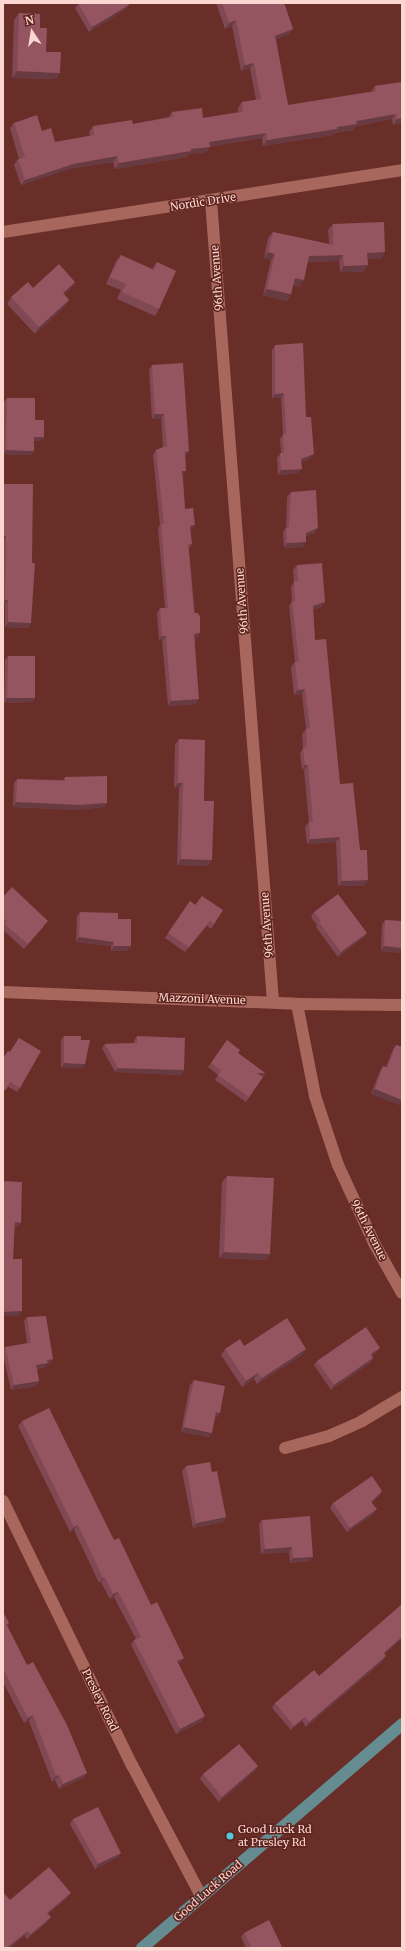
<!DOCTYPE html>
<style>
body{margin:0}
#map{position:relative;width:405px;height:1951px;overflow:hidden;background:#692e27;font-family:Merriweather,serif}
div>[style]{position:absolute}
.minor>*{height:12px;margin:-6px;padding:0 6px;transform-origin:6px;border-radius:6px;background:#a8675d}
.major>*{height:12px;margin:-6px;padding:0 6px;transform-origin:6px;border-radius:6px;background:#658c91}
.wall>*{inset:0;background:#7f4853}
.shaded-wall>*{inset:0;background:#683b43}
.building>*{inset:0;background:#945460}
.dots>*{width:11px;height:11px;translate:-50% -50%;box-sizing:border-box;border:2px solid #5d231d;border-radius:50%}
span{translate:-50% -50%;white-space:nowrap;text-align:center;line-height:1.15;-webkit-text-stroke:3px #5d231d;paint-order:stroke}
.street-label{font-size:11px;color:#fcd6d0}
.poi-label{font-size:11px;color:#fcd6d0}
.left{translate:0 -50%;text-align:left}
.frame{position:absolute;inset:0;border:4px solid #fcd6d0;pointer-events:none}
.north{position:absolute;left:12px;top:12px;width:40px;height:40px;-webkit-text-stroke:3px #5d231d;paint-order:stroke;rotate:348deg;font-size:11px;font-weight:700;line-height:16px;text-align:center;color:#fcd6d0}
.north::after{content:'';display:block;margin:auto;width:14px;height:18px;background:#fcd6d0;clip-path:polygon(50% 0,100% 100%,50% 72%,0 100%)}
</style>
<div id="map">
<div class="minor">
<i style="left:211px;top:201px;width:803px;rotate:85.57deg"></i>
<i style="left:3px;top:232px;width:404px;rotate:-8.8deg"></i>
<i style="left:3px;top:992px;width:294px;rotate:2.3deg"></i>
<i style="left:297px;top:1004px;width:105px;rotate:0.5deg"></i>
<i style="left:297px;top:1004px;width:94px;rotate:78.9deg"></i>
<i style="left:315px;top:1096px;width:73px;rotate:71.6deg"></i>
<i style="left:338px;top:1165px;width:86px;rotate:65.2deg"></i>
<i style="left:374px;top:1243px;width:57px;rotate:60.8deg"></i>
<i style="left:285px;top:1448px;width:46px;rotate:-15.3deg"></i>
<i style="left:329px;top:1436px;width:36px;rotate:-24deg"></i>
<i style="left:362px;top:1421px;width:47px;rotate:-31deg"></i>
<i style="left:3px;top:1501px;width:294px;rotate:64deg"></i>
<i style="left:132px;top:1765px;width:148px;rotate:62.2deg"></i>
</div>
<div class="major">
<i style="left:142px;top:1948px;width:343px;rotate:-40.7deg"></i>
</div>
<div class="wall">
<i style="clip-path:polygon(79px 3px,126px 9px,89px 32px,75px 8px)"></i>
<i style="clip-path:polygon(216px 3px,284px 3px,293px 29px,289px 34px,276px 39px,288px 105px,371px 92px,375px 86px,402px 82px,402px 123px,393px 125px,392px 119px,356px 126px,353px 130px,334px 133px,333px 135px,263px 146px,262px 138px,209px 147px,206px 152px,189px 154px,187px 157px,115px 169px,113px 162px,69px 169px,21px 185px,14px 165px,18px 159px,19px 159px,10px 128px,14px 123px,42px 131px,55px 142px,90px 136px,89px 132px,93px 126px,133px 124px,169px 117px,172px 112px,203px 118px,238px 112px,238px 108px,242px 102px,256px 100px,250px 68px,241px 71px,232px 26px,225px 29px)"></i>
<i style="clip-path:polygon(19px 13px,40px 28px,46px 52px,60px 73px,56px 79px,12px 78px,14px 20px)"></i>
<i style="clip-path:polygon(333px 224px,385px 252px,380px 259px,368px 259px,363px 272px,340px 272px,339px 261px,308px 262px,299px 287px,293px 285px,291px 294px,287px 301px,263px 295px,271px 260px,264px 258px,268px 238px,273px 232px,329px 244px,328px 230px)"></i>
<i style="clip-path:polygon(121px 255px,152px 269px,157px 262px,159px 309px,155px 316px,117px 299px,121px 290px,106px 284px,116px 261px)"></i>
<i style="clip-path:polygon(75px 282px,71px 288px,64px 294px,69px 300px,65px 306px,35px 334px,7px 304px,11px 297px,33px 288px)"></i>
<i style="clip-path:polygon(275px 345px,306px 417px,310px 459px,301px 462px,298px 473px,278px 475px,277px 458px,281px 453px,280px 439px,283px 435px,281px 398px,272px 398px,272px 350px)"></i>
<i style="clip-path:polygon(152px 365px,189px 451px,185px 456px,183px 475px,183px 476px,185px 509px,192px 530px,190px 530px,192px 544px,189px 548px,197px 638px,195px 638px,196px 704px,168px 706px,162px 640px,159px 640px,157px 613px,160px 608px,165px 608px,158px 529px,160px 525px,153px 455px,156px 450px,163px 447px,161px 418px,152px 419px,149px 370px)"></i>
<i style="clip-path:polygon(7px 398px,35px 420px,44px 437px,41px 441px,34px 441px,34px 451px,31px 455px,3px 455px,4px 402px)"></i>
<i style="clip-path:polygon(4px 484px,31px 623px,28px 628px,5px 627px,5px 604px,3px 604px,3px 485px)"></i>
<i style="clip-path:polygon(291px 492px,315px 533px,306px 536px,303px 547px,284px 548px,283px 532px,286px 528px,287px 497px)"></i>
<i style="clip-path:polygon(297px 565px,321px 607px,313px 610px,315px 640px,340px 784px,360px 850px,364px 886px,338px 886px,336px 842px,307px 844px,305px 827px,309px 822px,304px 770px,302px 770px,300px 753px,303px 748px,302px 734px,306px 729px,302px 694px,294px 695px,291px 667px,295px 662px,289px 606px,292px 601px,291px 587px,294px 582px,293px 570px)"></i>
<i style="clip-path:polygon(8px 656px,35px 698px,32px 702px,4px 703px,5px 660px)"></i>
<i style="clip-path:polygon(179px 739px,204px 801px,208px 866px,177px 865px,179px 788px,174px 788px,175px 745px)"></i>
<i style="clip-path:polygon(65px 777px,107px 803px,104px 807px,76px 810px,13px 807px,14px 783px,17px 779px,63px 780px)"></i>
<i style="clip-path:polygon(3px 897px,44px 926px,24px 949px,3px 930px)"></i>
<i style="clip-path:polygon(190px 901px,195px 905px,223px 910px,211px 929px,207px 926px,185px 952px,165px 938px)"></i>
<i style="clip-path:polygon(80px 912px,118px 919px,127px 951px,111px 951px,111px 946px,76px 942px,77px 916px)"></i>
<i style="clip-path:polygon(314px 912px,367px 933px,364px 937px,338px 957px,316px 927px,317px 925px,311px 917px)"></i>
<i style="clip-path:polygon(385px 920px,402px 953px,381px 951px,382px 925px)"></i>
<i style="clip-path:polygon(64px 1036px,85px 1064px,82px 1068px,61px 1068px,61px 1040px)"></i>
<i style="clip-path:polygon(137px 1036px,181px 1075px,115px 1072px,102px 1048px,105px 1044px,134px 1043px,134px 1041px)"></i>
<i style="clip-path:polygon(19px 1038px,20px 1088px,17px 1092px,7px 1086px,3px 1093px,3px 1058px,8px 1051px,10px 1052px)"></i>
<i style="clip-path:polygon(227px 1040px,238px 1053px,265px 1073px,263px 1077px,246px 1102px,215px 1080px,218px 1075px,208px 1067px)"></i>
<i style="clip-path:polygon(396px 1045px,402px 1047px,402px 1102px,400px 1105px,371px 1094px,380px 1071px,383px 1066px,386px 1067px,393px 1049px)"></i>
<i style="clip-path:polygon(227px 1176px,270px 1254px,266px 1260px,219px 1258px,222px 1182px)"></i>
<i style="clip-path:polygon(27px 1317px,53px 1359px,50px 1363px,47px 1364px,45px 1367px,37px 1369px,39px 1381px,36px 1386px,11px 1390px,3px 1355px,3px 1350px,5px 1347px,27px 1343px,24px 1321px)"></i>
<i style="clip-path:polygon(244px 1346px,302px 1355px,257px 1384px,254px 1379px,242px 1387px,221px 1355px,225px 1349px)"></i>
<i style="clip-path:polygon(377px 1352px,372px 1356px,373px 1358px,370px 1363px,331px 1390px,314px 1365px,317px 1361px)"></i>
<i style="clip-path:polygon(194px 1380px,220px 1413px,216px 1418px,215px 1417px,209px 1437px,181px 1432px,190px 1385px)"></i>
<i style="clip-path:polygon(22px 1421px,114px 1540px,151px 1605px,180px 1663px,178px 1663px,202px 1721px,176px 1734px,131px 1645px,134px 1640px,136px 1639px,119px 1607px,114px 1597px,110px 1599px,101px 1582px,99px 1583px,74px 1530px,70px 1532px,18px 1426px)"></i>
<i style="clip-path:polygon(186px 1466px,212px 1472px,226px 1517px,223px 1522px,193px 1528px,182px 1471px)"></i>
<i style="clip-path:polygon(382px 1491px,379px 1496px,372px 1502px,374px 1514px,347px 1532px,330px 1508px,333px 1503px)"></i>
<i style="clip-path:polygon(262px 1520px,310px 1561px,290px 1563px,289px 1552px,261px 1554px,259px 1524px)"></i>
<i style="clip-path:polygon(3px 1612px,9px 1623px,7px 1625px,27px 1665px,87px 1773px,83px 1778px,59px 1789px,55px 1780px,52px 1782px,29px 1721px,24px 1723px,3px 1682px)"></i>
<i style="clip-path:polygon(384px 1654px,383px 1661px,306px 1727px,302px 1721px,291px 1730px,272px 1708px,275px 1703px,319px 1676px)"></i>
<i style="clip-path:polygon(258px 1766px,255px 1771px,219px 1802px,200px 1779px,203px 1774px)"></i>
<i style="clip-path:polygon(73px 1819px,121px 1853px,118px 1857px,95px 1869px,70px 1824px)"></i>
<i style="clip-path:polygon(67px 1898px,48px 1914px,51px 1917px,47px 1922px,27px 1939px,25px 1936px,10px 1900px)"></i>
<i style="clip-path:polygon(244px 1933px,281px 1948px,246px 1948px,241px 1937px)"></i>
</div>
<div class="shaded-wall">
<i style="clip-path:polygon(129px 5px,126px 9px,89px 32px,92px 27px)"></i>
<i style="clip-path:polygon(236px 20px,232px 26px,225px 29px,229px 23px)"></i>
<i style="clip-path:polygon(293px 29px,289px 34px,271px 41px,275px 36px)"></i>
<i style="clip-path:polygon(254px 63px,250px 68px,241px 71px,245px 65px)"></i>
<i style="clip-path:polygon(17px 71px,60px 73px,56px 79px,12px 78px)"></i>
<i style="clip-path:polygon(396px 114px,392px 119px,356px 126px,353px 130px,334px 133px,333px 135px,263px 146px,267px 140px,337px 127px,356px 121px)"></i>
<i style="clip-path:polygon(402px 118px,402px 123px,393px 125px,397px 119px)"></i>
<i style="clip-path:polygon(266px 133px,262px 138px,209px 147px,206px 152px,189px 154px,187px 157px,115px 169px,119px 163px,191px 149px,209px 142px)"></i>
<i style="clip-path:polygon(117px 156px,113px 162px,69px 169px,21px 185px,25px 180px,73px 164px)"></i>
<i style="clip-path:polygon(268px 252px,275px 254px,271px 260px,264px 258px)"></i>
<i style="clip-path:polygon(385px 252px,380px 259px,363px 259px,367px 253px)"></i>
<i style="clip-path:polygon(343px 255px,339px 261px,305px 262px,309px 256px)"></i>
<i style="clip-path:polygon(368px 265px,363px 272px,340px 272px,344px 266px)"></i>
<i style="clip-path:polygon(295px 278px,304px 280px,299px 287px,290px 285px)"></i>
<i style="clip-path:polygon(75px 282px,71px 288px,59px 299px,63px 293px)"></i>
<i style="clip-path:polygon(267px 289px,291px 294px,287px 301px,263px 295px)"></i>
<i style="clip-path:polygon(69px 300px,65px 306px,35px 334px,39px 327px)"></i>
<i style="clip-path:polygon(284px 393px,281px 398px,272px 398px,275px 394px)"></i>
<i style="clip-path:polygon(155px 414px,164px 414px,161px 418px,152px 419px)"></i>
<i style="clip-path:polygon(34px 437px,44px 437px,41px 441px,31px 441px)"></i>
<i style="clip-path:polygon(6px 450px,34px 451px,31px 455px,3px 455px)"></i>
<i style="clip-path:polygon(189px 451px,186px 456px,182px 456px,185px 452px)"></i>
<i style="clip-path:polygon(314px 454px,310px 459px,298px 463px,301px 459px)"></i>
<i style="clip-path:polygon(302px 469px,298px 473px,278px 475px,281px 470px)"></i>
<i style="clip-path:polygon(182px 471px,186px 471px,183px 475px,179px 476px)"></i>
<i style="clip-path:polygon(195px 525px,192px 530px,187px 530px,190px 526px)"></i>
<i style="clip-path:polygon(318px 528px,315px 533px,302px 537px,306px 533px)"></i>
<i style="clip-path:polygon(3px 536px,6px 536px,3px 541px)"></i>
<i style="clip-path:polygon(306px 542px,303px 547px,284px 548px,287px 543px)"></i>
<i style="clip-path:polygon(5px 600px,8px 600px,5px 604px,3px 604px,3px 603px)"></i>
<i style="clip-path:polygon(325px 602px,321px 607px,310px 611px,313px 606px)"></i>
<i style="clip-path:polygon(8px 622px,31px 623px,28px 628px,5px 627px)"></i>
<i style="clip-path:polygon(200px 633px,197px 638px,191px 638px,194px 634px)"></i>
<i style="clip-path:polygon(162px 636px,166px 636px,162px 640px,159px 640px)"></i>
<i style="clip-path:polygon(305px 689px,302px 694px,294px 695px,298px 690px)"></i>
<i style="clip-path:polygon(7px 698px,35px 698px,32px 702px,4px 703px)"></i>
<i style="clip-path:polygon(199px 699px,196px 704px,168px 706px,171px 701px)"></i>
<i style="clip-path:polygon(305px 765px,308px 765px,304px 770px,302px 770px)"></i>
<i style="clip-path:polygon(178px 783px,183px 783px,179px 788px,174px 788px)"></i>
<i style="clip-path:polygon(16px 802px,107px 803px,104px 807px,76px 810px,13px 807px)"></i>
<i style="clip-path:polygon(340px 837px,336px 842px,307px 844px,310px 839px)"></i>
<i style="clip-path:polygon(181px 859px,212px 860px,208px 866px,177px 865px)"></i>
<i style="clip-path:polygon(368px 880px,364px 886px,338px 886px,342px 881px)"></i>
<i style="clip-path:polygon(210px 921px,207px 926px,185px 952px,189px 947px)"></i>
<i style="clip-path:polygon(367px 933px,364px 937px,338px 957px,341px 952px)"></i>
<i style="clip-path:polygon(79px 937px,114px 942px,111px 946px,76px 942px)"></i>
<i style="clip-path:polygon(114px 946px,131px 946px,127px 951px,111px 951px)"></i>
<i style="clip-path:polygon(384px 946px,402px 948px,402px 953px,381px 951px)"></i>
<i style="clip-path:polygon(64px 1063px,85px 1064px,82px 1068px,61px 1068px)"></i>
<i style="clip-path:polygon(118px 1068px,184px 1070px,181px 1075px,115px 1072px)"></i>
<i style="clip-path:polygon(257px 1073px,265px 1073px,262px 1078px)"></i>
<i style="clip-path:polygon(375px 1089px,402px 1100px,402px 1102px,400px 1105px,371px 1094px)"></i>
<i style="clip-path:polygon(15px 1222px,21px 1223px,18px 1227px,12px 1227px)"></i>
<i style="clip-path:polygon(224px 1252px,270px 1254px,266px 1260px,219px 1258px)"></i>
<i style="clip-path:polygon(22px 1311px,18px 1316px,3px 1316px,3px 1312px)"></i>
<i style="clip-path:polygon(380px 1348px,377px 1352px,367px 1359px,371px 1354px)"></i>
<i style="clip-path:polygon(306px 1349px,302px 1355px,257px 1384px,262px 1378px)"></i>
<i style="clip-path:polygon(373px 1358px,370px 1363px,331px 1390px,334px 1385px)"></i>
<i style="clip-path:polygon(53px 1359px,50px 1363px,47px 1364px,45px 1367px,33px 1369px,36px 1365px,47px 1360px)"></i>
<i style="clip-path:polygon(258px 1373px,254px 1379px,242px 1387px,246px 1381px)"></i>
<i style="clip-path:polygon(39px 1381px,36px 1386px,11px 1390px,14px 1385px)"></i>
<i style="clip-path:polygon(216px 1412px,220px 1413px,216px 1418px,213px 1417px)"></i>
<i style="clip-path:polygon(184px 1427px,212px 1433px,209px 1437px,181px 1432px)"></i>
<i style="clip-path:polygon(382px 1491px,379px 1496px,368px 1506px,371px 1502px)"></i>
<i style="clip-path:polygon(377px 1509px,374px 1514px,347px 1532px,350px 1528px)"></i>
<i style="clip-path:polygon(226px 1517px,223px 1522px,193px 1528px,196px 1523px)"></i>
<i style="clip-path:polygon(78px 1525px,74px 1530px,70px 1532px,74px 1527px)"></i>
<i style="clip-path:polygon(292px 1547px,289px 1552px,261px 1554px,265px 1549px)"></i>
<i style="clip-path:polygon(313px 1557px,310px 1561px,290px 1563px,293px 1558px)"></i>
<i style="clip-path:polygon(105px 1577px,101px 1582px,99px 1583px,103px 1578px)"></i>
<i style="clip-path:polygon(118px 1592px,114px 1597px,110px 1599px,113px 1594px)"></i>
<i style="clip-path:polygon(402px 1637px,402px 1639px,380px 1658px,384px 1653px)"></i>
<i style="clip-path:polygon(386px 1656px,383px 1661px,306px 1727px,309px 1722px)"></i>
<i style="clip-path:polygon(184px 1658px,180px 1663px,173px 1666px,177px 1661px)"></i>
<i style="clip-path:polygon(33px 1715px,29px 1721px,24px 1723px,28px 1718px)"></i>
<i style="clip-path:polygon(205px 1716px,202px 1721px,176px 1734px,180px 1729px)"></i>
<i style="clip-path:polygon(305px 1717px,302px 1721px,291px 1730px,294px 1726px)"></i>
<i style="clip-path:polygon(258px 1766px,255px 1771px,219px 1802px,222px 1797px)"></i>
<i style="clip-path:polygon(87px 1773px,83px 1778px,59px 1789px,63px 1784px)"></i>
<i style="clip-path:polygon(59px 1775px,55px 1780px,52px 1782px,56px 1776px)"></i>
<i style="clip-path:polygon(121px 1853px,118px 1857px,95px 1869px,98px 1864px)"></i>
<i style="clip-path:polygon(71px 1893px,67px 1898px,43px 1918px,47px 1913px)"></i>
<i style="clip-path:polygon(51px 1917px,47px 1922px,27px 1939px,31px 1934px)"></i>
<i style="clip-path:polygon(28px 1931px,25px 1936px,10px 1948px,7px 1948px)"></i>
</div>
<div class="building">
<i style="clip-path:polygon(78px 3px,128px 3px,129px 5px,92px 27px)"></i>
<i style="clip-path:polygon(222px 3px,284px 3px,293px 29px,275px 36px,288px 105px,376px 91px,375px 86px,402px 82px,402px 118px,397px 119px,396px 114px,356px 121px,357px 124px,337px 127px,337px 129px,267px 140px,266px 133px,209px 142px,210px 147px,191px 149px,191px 151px,119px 163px,117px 156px,73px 164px,25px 180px,18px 159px,25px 157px,14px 123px,37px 115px,42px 131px,51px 128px,55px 142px,94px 135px,93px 126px,132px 120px,133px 124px,173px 117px,172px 112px,202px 108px,203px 118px,243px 112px,242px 102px,261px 99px,254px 63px,245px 65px,236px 20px,229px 23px)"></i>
<i style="clip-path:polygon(19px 13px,40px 14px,40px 28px,47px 28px,46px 52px,61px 52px,60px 73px,17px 71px)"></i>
<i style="clip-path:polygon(384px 222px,385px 252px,367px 253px,368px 265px,344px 266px,343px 255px,309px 256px,304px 280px,295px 278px,291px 294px,267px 289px,275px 254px,268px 252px,273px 232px,333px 245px,333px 224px)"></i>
<i style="clip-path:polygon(121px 255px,154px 270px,157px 262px,176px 271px,159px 309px,122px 292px,126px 284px,110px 277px)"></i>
<i style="clip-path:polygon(59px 264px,75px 282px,63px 293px,69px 300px,39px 327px,11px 297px,28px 282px,33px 288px)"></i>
<i style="clip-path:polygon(303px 343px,306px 417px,311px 417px,314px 454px,301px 459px,302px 469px,281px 470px,280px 453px,284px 453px,283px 434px,286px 434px,284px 393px,275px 394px,275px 345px)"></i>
<i style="clip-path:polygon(183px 363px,189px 451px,185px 452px,186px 471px,182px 471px,185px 509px,193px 508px,195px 525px,190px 526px,192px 544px,188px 544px,194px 613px,198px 613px,200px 617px,200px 633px,194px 634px,199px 699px,171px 701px,166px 636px,162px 636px,160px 608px,168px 608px,161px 524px,164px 524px,156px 450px,167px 446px,164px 414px,155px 414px,152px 365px)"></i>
<i style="clip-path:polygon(7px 398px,35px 398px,35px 420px,44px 420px,44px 437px,34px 437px,34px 451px,6px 450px)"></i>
<i style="clip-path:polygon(4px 484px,33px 484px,32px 563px,35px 563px,31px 623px,8px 622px,8px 600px,5px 600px,6px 536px,3px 536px)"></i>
<i style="clip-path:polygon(316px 490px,318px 528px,306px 533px,306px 542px,287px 543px,286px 528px,289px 527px,291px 492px)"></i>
<i style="clip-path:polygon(322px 563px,325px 602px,313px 606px,315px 640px,326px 639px,340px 784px,353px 783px,360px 850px,367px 850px,368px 880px,342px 881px,340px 837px,310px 839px,309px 822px,313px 822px,308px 765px,305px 765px,303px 748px,307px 747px,306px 729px,310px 728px,305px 689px,298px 690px,295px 662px,299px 662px,292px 601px,295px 601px,294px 582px,298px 581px,297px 565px)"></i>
<i style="clip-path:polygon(8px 656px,35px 656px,35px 698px,7px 698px)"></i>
<i style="clip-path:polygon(179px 739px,205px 740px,204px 801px,214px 801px,212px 860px,181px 859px,183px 783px,178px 783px)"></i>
<i style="clip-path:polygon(107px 776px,107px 803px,79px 805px,16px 802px,17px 779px,65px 781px,65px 777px)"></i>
<i style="clip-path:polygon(12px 887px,48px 921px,28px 944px,4px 924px,7px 921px,3px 918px,3px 897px)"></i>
<i style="clip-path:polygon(338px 894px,367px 933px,341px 952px,319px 922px,321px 921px,314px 912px)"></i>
<i style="clip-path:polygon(202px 896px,223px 910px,214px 924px,210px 921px,189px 947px,168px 933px,190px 901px,195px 905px)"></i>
<i style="clip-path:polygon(80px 912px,118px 913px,118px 919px,131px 919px,131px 946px,114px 946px,114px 942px,79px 937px)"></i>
<i style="clip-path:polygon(385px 920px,402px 921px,402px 948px,384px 946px)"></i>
<i style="clip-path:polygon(64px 1036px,81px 1036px,81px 1040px,90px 1040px,85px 1064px,64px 1063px)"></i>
<i style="clip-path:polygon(137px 1036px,185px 1038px,184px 1070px,118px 1068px,105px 1044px,137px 1043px)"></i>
<i style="clip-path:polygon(19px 1038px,41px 1051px,20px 1088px,10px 1082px,6px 1090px,3px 1088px,3px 1059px,8px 1051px,10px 1052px)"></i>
<i style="clip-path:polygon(227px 1040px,240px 1050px,238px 1053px,265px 1073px,257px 1073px,263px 1077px,249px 1097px,218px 1075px,221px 1070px,211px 1063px)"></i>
<i style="clip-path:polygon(396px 1045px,402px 1047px,402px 1100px,375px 1089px,383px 1066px,387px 1068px)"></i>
<i style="clip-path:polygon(227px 1176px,274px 1178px,270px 1254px,224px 1252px)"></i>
<i style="clip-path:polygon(3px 1181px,22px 1182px,21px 1223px,15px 1222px,13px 1259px,22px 1259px,22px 1311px,3px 1312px)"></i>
<i style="clip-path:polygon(46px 1316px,53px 1359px,47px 1360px,48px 1363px,36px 1365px,39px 1381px,14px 1385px,5px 1347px,31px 1343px,27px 1317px)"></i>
<i style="clip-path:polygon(287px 1318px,306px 1349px,262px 1378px,258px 1373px,246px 1381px,225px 1349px,240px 1339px,244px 1346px)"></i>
<i style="clip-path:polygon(366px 1327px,380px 1348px,371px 1354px,373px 1358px,334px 1385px,317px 1361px)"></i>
<i style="clip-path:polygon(194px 1380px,225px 1386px,220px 1413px,216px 1412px,212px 1433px,184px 1427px)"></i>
<i style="clip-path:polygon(49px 1408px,114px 1540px,119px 1538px,151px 1605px,157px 1602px,184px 1658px,177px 1661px,205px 1716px,180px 1729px,134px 1640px,141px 1637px,123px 1601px,118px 1592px,113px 1594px,105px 1577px,103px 1578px,78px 1525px,74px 1527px,22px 1421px)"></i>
<i style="clip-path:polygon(210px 1462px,212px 1472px,217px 1471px,226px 1517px,196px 1523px,186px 1466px)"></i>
<i style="clip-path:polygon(372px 1476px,382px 1491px,371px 1502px,377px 1509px,350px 1528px,333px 1503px)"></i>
<i style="clip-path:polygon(310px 1516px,313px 1557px,293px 1558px,292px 1547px,265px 1549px,262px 1520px)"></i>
<i style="clip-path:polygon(402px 1604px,402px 1637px,384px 1653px,386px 1656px,309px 1722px,305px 1717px,294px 1726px,275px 1703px,314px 1670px,319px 1676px)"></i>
<i style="clip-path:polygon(3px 1612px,9px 1623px,6px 1624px,27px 1665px,33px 1662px,67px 1725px,87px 1773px,63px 1784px,59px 1775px,56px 1776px,33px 1715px,28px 1718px,3px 1669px)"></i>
<i style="clip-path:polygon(239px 1744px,258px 1766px,222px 1797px,203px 1774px)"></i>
<i style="clip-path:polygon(98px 1807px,121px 1853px,98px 1864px,73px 1819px)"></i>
<i style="clip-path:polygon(49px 1867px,71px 1893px,47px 1913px,51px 1917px,31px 1934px,28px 1931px,7px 1948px,3px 1948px,3px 1892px,10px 1900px)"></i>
<i style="clip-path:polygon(269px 1920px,282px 1947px,280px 1948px,252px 1948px,244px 1933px)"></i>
</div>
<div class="dots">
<i style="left:230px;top:1836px;background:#53cadc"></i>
</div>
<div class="street-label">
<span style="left:203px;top:202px;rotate:-9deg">Nordic Drive</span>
<span style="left:217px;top:278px;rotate:-94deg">96th Avenue</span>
<span style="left:242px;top:601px;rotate:-94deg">96th Avenue</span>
<span style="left:267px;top:925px;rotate:-94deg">96th Avenue</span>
<span style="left:202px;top:999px;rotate:2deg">Mazzoni Avenue</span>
<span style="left:369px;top:1230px;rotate:63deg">96th Avenue</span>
<span style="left:100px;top:1700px;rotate:64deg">Presley Road</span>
<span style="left:208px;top:1891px;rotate:-41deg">Good Luck Road</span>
</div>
<div class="poi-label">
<span class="left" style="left:238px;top:1836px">Good Luck Rd<br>at Presley Rd</span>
</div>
<div class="frame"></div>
<div class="north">N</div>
</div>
